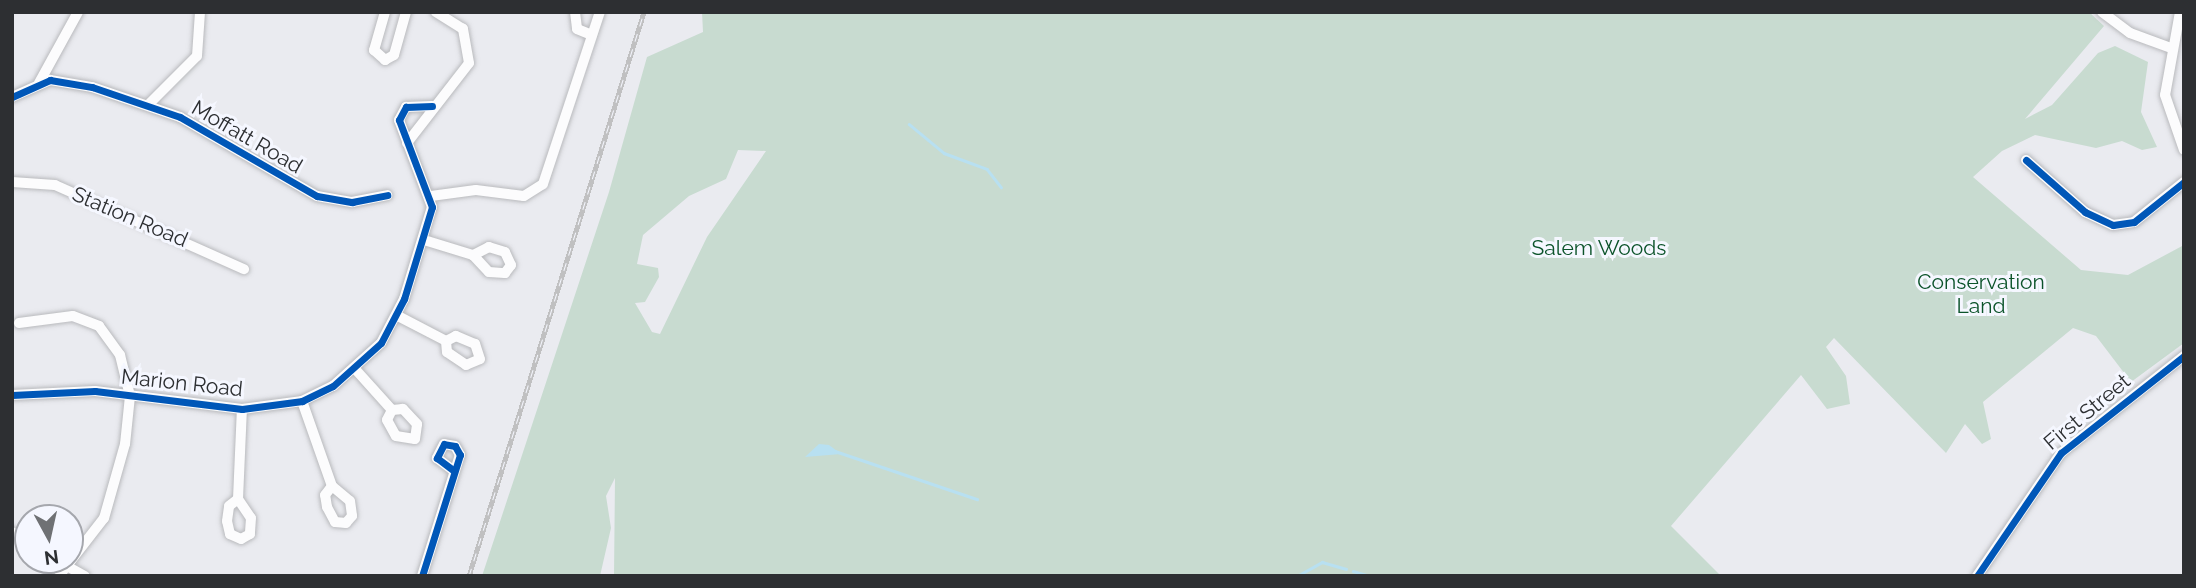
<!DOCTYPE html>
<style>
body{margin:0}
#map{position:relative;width:2196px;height:588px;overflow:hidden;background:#eaebf0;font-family:Raleway,sans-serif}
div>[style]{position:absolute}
.green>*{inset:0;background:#c8dbd0}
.water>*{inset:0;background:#b8e0f1}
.stream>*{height:2.5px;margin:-1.25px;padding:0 1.25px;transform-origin:1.25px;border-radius:1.25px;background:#b8e0f1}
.roads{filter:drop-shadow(0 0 2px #b9babd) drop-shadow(0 0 2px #b9babd)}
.street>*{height:10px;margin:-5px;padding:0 5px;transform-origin:5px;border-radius:5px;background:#fcfcfd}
.rail>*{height:5px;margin-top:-2.5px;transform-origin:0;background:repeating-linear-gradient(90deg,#f5f7ff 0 8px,#c0c0c1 0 16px);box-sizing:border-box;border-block:2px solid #c0c0c1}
.cycleway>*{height:7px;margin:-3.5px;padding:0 3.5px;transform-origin:3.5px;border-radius:3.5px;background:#0057b8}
span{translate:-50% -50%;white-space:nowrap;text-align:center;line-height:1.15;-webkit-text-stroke:6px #f5f7ff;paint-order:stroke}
.street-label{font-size:21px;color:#2d2f32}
.park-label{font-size:21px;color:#0b532a}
.frame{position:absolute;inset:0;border:14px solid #2d2f32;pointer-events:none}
.north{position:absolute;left:14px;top:504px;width:70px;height:70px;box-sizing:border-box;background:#f5f7ff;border:2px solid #a5a7ad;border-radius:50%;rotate:172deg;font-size:19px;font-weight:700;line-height:28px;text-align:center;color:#2d2f32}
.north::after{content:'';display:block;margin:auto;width:24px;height:32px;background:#6f7174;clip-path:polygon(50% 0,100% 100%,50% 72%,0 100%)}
</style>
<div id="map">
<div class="green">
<i style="clip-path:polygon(evenodd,702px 12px,2089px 12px,2104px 26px,2025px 119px,2052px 105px,2098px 53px,2115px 46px,2148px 62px,2141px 112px,2157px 147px,2142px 150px,2122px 141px,2096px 148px,2035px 135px,2002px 151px,1973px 177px,2081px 270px,2128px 275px,2184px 245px,2184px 343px,2131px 382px,2096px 336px,2073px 328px,1983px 402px,1991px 439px,1982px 444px,1965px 424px,1946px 453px,1834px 338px,1826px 347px,1846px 376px,1850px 404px,1827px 409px,1801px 375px,1671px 526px,1721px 576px,614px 576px,615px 478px,606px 496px,611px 528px,600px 576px,482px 576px,609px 192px,647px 57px,703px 32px,702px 12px,738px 150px,766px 151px,707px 237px,660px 334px,652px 332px,635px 303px,645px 302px,659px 277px,658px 268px,637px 264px,643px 235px,689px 196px,726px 179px,738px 150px)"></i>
</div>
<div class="water">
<i style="clip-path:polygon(819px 444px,829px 445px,841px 454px,805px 457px)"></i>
</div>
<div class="stream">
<i style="left:909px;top:124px;width:45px;rotate:39.6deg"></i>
<i style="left:944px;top:153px;width:46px;rotate:20.4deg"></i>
<i style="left:987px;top:169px;width:23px;rotate:52deg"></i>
<i style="left:835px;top:451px;width:150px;rotate:18.7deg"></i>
<i style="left:1353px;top:571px;width:19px;rotate:16deg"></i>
<i style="left:1252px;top:576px;width:16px"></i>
<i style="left:1297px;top:576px;width:29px;rotate:-29deg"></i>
<i style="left:1322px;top:562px;width:25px;rotate:16deg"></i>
</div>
<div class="roads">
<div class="street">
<i style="left:385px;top:12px;width:40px;rotate:106deg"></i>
<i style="left:374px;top:50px;width:15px;rotate:42deg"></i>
<i style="left:385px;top:60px;width:10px;rotate:-29deg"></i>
<i style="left:394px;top:55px;width:45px;rotate:-74.4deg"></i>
<i style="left:575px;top:12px;width:17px;rotate:83deg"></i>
<i style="left:577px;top:29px;width:16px;rotate:22deg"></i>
<i style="left:2102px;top:12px;width:35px;rotate:37deg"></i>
<i style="left:2130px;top:33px;width:44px;rotate:20.1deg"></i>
<i style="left:2180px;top:12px;width:84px;rotate:100.2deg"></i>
<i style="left:2165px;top:95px;width:58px;rotate:70.9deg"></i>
<i style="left:39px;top:83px;width:81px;rotate:-61.2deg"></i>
<i style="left:12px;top:97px;width:42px;rotate:-24.1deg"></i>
<i style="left:50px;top:80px;width:43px;rotate:9.5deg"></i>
<i style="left:92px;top:87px;width:93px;rotate:18.8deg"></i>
<i style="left:180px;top:117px;width:158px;rotate:30deg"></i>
<i style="left:317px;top:196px;width:36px;rotate:10deg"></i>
<i style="left:352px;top:202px;width:36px;rotate:-11deg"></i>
<i style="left:150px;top:103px;width:66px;rotate:-45deg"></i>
<i style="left:197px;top:56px;width:44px;rotate:-86.1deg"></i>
<i style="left:407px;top:143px;width:101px;rotate:-52.2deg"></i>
<i style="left:469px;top:63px;width:35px;rotate:-100deg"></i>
<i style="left:463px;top:29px;width:32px;rotate:-148deg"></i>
<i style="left:2026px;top:160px;width:79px;rotate:41.4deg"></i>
<i style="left:2085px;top:212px;width:31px;rotate:25deg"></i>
<i style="left:2113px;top:225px;width:21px;rotate:-8deg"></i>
<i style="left:2134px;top:222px;width:64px;rotate:-38.7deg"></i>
<i style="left:12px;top:182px;width:43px;rotate:4deg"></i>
<i style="left:55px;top:185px;width:207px;rotate:24deg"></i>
<i style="left:431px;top:196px;width:45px;rotate:-7.6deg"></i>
<i style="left:476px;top:190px;width:48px;rotate:7.1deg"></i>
<i style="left:524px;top:196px;width:22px;rotate:-32deg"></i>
<i style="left:543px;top:184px;width:181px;rotate:-71.7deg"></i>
<i style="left:424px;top:240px;width:51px;rotate:17deg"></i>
<i style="left:473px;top:255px;width:23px;rotate:47deg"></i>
<i style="left:489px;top:272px;width:16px;rotate:4deg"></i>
<i style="left:505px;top:273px;width:10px;rotate:-53deg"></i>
<i style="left:511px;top:265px;width:14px;rotate:-115deg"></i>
<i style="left:505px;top:252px;width:17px;rotate:-163deg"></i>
<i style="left:489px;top:247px;width:18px;rotate:153deg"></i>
<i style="left:398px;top:316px;width:54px;rotate:27.5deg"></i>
<i style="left:446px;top:341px;width:11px;rotate:85deg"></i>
<i style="left:447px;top:352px;width:23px;rotate:34deg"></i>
<i style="left:466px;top:365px;width:15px;rotate:-23deg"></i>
<i style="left:480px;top:359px;width:16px;rotate:-108deg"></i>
<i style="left:475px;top:344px;width:21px;rotate:-157deg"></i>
<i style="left:456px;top:336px;width:11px;rotate:153deg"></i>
<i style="left:19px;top:323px;width:54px;rotate:-7.4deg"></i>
<i style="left:73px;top:316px;width:28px;rotate:21deg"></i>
<i style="left:99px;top:326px;width:36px;rotate:54deg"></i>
<i style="left:120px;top:355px;width:42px;rotate:76.3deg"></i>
<i style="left:130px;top:396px;width:48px;rotate:95.9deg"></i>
<i style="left:125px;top:444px;width:77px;rotate:105.8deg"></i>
<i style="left:104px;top:518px;width:73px;rotate:127.8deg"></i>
<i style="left:356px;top:370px;width:54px;rotate:48deg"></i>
<i style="left:392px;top:410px;width:11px;rotate:117deg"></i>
<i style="left:387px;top:420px;width:18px;rotate:61deg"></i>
<i style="left:396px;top:436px;width:19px;rotate:9deg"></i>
<i style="left:415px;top:439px;width:15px;rotate:-82deg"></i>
<i style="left:417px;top:424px;width:21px;rotate:-133deg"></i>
<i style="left:403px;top:409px;width:11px;rotate:175deg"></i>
<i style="left:12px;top:395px;width:83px;rotate:-2.8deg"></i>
<i style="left:95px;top:391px;width:148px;rotate:7deg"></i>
<i style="left:242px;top:409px;width:61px;rotate:-7.6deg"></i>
<i style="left:302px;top:401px;width:34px;rotate:-26deg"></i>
<i style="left:333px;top:386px;width:64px;rotate:-41.9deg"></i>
<i style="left:381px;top:343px;width:50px;rotate:-62.4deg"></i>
<i style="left:404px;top:299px;width:96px;rotate:-73.1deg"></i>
<i style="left:432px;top:207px;width:93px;rotate:-110.8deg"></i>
<i style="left:399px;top:120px;width:15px;rotate:-62deg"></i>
<i style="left:406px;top:107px;width:26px;rotate:-2deg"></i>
<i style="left:302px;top:401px;width:90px;rotate:70.6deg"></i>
<i style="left:332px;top:486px;width:23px;rotate:40deg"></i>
<i style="left:350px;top:501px;width:15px;rotate:82deg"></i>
<i style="left:352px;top:516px;width:9px;rotate:131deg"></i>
<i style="left:346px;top:523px;width:11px;rotate:-175deg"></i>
<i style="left:335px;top:522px;width:17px;rotate:-118deg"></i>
<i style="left:327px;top:507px;width:12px;rotate:-99deg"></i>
<i style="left:325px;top:495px;width:11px;rotate:-52deg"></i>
<i style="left:238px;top:499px;width:23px;rotate:56deg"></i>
<i style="left:251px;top:518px;width:16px;rotate:94deg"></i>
<i style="left:250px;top:534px;width:10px;rotate:151deg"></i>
<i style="left:241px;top:539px;width:12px;rotate:-156deg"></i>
<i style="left:230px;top:534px;width:13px;rotate:-103deg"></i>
<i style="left:227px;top:521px;width:15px;rotate:-82deg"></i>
<i style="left:229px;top:506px;width:11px;rotate:-38deg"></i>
<i style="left:238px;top:499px;width:90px;rotate:-87.5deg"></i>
<i style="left:12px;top:532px;width:19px;rotate:32deg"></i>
<i style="left:56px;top:560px;width:33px;rotate:29deg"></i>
<i style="left:422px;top:576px;width:127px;rotate:-72.6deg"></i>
<i style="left:460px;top:455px;width:10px;rotate:-119deg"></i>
<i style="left:455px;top:446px;width:11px;rotate:-170deg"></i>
<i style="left:444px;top:444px;width:16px;rotate:117deg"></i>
<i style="left:437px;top:458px;width:21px;rotate:37deg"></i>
<i style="left:1977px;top:576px;width:149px;rotate:-55.7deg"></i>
<i style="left:2061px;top:453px;width:157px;rotate:-38.3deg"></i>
</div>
</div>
<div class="rail">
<i style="left:469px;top:576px;width:591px;rotate:-72.76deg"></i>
</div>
<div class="cycleway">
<i style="left:12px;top:97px;width:42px;rotate:-24.1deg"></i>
<i style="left:50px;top:80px;width:43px;rotate:9.5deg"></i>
<i style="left:92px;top:87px;width:93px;rotate:18.8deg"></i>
<i style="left:180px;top:117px;width:158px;rotate:30deg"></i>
<i style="left:317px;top:196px;width:36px;rotate:10deg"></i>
<i style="left:352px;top:202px;width:36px;rotate:-11deg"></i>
<i style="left:2026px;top:160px;width:79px;rotate:41.4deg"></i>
<i style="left:2085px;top:212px;width:31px;rotate:25deg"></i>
<i style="left:2113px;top:225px;width:21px;rotate:-8deg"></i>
<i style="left:2134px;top:222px;width:64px;rotate:-38.7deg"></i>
<i style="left:12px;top:395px;width:83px;rotate:-2.8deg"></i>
<i style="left:95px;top:391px;width:148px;rotate:7deg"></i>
<i style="left:242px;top:409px;width:61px;rotate:-7.6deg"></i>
<i style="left:302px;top:401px;width:34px;rotate:-26deg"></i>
<i style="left:333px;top:386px;width:64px;rotate:-41.9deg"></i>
<i style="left:381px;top:343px;width:50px;rotate:-62.4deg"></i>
<i style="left:404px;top:299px;width:96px;rotate:-73.1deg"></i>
<i style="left:432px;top:207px;width:93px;rotate:-110.8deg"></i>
<i style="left:399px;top:120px;width:15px;rotate:-62deg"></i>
<i style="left:406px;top:107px;width:26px;rotate:-2deg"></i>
<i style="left:422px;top:576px;width:127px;rotate:-72.6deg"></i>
<i style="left:460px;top:455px;width:10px;rotate:-119deg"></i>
<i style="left:455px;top:446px;width:11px;rotate:-170deg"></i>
<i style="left:444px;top:444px;width:16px;rotate:117deg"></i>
<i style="left:437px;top:458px;width:21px;rotate:37deg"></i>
<i style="left:1977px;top:576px;width:149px;rotate:-55.7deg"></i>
<i style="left:2061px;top:453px;width:157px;rotate:-38.3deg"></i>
</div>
<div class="street-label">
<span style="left:247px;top:137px;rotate:30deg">Moffatt Road</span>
<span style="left:130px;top:217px;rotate:23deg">Station Road</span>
<span style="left:182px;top:383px;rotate:6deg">Marion Road</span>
<span style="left:2087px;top:412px;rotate:-40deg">First Street</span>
</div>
<div class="park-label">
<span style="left:1599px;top:248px">Salem Woods</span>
<span style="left:1981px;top:294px">Conservation<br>Land</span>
</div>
<div class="frame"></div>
<div class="north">N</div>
</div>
